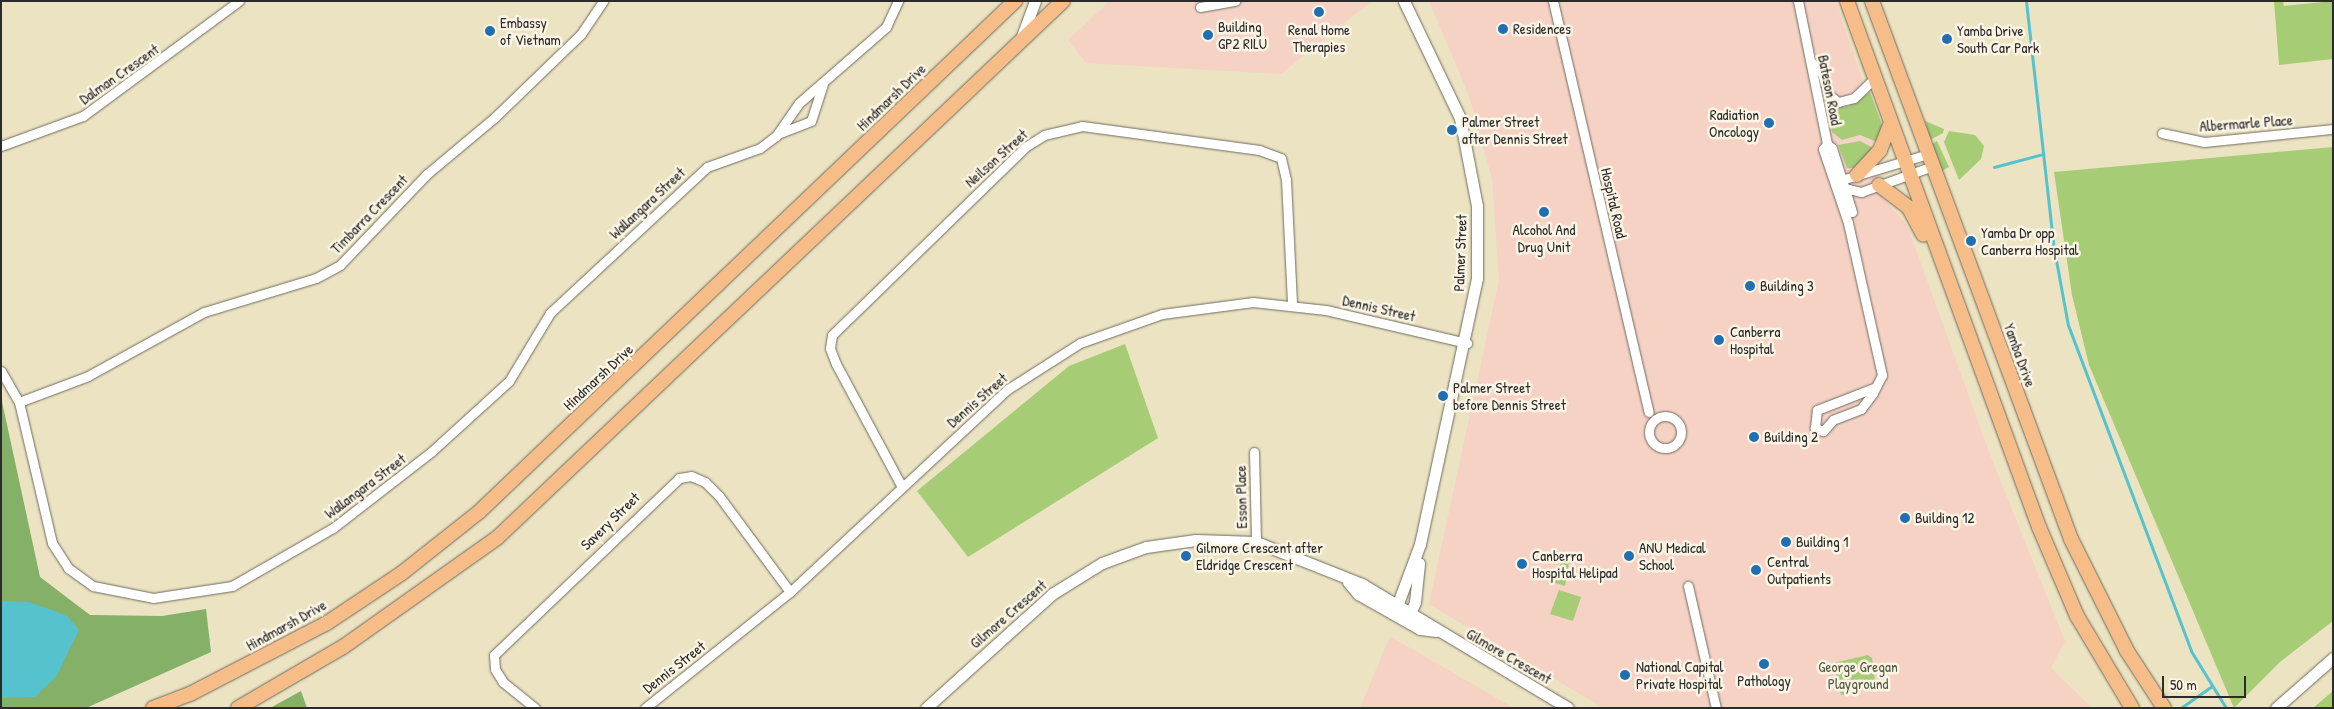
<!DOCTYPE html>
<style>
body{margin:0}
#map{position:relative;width:2334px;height:709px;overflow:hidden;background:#ebe3c1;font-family:"Patrick Hand",sans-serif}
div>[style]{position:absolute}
.built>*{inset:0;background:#f6d2c5}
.green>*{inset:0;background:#a6cc76}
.forest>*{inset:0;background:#84b067}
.water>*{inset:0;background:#56c2ce}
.stream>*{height:3px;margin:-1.5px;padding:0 1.5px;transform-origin:1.5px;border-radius:1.5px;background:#56c2ce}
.roads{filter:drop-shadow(0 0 1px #6e6b60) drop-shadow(0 0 1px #6e6b60)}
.minor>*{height:9px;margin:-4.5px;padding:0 4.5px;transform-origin:4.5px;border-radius:4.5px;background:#fff}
.minor>.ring{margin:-4.5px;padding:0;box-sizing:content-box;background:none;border:9px solid #fff;border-radius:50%}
.tertiary>*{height:11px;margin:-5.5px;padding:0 5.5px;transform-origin:5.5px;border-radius:5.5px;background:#fff}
.primary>*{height:14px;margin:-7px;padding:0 7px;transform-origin:7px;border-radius:7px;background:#f7bd88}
.dots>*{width:14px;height:14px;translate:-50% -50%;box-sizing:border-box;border:2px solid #fcf5e5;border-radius:50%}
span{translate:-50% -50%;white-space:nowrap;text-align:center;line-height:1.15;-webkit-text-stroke:5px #fcf5e5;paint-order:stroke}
.poi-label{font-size:15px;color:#2b2b2b}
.left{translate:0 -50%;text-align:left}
.right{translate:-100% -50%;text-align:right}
.street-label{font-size:15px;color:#2b2b2b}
.park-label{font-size:15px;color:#505b42}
.frame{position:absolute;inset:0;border:2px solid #2b2b2b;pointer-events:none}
.scale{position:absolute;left:2162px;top:676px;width:84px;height:22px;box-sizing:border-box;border:2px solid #2b2b2b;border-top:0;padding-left:6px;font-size:15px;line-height:18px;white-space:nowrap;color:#2b2b2b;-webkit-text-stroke:4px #fcf5e5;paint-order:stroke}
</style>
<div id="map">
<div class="built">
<i style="clip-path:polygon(1110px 1px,1372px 1px,1281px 74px,1086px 63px,1068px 40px)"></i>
<i style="clip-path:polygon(1429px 1px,1836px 1px,1880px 132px,1868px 152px,1879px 185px,1884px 199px,1907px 225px,1992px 460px,2065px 641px,2051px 668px,2092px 708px,1603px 708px,1429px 604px,1499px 280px,1492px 179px,1469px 96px)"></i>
<i style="clip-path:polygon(1390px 636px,1398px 641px,1514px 708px,1360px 708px)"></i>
</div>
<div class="green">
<i style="clip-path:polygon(2274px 1px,2283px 1px,2284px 6px,2333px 1px,2333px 59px,2279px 65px)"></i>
<i style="clip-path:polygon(1870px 92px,1882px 125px,1880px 143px,1860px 135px,1842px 140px,1832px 132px,1829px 109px,1849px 106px)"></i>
<i style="clip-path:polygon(1925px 121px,1944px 129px,1943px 133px,1930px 140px)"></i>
<i style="clip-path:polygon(1949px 131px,1975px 135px,1984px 146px,1981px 159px,1959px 180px,1944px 142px)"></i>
<i style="clip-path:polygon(1860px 141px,1875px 149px,1857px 168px,1847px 168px,1838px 145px)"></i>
<i style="clip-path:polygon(1937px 141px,1949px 167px,1942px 171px,1932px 144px)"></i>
<i style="clip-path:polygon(2333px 147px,2333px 621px,2280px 662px,2234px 708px,2089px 365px,2072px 295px,2054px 172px)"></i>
<i style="clip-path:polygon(1125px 344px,1158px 438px,968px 557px,917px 491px,1069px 366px)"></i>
<i style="clip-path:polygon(1562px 559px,1569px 562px,1565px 586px,1555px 583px)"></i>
<i style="clip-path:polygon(1559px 590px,1581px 597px,1573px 621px,1550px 614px)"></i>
<i style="clip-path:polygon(1868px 655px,1872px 658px,1876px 687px,1841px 695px,1833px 663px)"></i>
<i style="clip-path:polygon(2333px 691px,2333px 708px,2313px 708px)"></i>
</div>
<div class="forest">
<i style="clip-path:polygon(1px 397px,40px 577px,90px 615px,162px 616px,206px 609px,211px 652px,86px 708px,1px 708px)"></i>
<i style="clip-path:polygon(301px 691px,307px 708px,270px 708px)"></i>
</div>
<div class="water">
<i style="clip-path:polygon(1px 601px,28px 602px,52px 610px,67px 616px,79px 630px,56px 677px,35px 697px,1px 698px)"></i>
</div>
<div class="stream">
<i style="left:2026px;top:1px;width:250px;rotate:83.6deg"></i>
<i style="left:2054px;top:249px;width:77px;rotate:79.6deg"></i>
<i style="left:2068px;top:325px;width:348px;rotate:69.3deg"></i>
<i style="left:2191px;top:651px;width:67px;rotate:58.4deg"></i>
<i style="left:1994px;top:167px;width:51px;rotate:-14.9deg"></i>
<i style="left:2182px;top:707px;width:37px;rotate:-35deg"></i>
</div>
<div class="roads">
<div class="minor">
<i style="left:1553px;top:1px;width:422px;rotate:76.9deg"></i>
<i style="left:1798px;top:1px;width:146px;rotate:78.5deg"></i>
<i style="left:1827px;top:144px;width:6px;rotate:39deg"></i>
<i style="left:1832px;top:148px;width:67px;rotate:72.6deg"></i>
<i style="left:1200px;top:7px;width:36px;rotate:-10deg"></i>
<i style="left:1812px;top:63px;width:14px;rotate:45deg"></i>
<i style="left:1822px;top:73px;width:22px;rotate:74deg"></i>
<i style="left:1828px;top:94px;width:13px;rotate:39deg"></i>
<i style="left:1838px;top:102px;width:16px;rotate:-14deg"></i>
<i style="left:1854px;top:98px;width:28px;rotate:-44deg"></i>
<i style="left:780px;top:133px;width:33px;rotate:-21deg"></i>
<i style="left:811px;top:121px;width:38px;rotate:-72deg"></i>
<i style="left:2162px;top:133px;width:43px;rotate:12.1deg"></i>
<i style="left:2204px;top:142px;width:130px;rotate:-5.8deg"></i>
<i style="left:1827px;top:144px;width:6px;rotate:129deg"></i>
<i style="left:1823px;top:149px;width:78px;rotate:71.3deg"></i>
<i style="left:1848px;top:223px;width:156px;rotate:77.4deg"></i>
<i style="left:1882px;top:375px;width:20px;rotate:117deg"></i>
<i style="left:1873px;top:393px;width:20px;rotate:127deg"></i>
<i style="left:1861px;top:409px;width:30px;rotate:159deg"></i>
<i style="left:1833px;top:420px;width:15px;rotate:132deg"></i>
<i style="left:1823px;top:431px;width:9px;rotate:-159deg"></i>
<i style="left:1815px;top:428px;width:18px;rotate:-84deg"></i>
<i style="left:1817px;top:410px;width:63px;rotate:-21.3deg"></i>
<i style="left:1px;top:146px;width:87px;rotate:-20.1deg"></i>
<i style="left:83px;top:116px;width:194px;rotate:-36.4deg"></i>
<i style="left:1838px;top:181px;width:94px;rotate:-16.7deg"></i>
<i style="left:1841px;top:187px;width:21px;rotate:14deg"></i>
<i style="left:1861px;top:192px;width:77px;rotate:-19.9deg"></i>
<i style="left:1px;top:371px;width:36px;rotate:60deg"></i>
<i style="left:19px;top:402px;width:145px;rotate:76.8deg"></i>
<i style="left:52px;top:543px;width:30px;rotate:57deg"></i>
<i style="left:68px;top:568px;width:31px;rotate:36deg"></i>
<i style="left:93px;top:586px;width:61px;rotate:11.3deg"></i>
<i style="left:153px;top:598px;width:80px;rotate:-8.6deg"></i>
<i style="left:232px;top:586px;width:116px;rotate:-29.9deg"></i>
<i style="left:333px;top:528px;width:124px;rotate:-37.8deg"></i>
<i style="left:431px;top:452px;width:105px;rotate:-42.3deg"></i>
<i style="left:509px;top:381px;width:79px;rotate:-58.9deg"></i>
<i style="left:550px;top:313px;width:214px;rotate:-42.9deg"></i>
<i style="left:707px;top:167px;width:56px;rotate:-19.7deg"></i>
<i style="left:760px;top:148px;width:20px;rotate:-37deg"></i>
<i style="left:776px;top:136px;width:40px;rotate:-55.1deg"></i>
<i style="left:799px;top:103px;width:116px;rotate:-41.1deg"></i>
<i style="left:886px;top:27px;width:29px;rotate:-65deg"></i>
<i style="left:19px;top:402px;width:74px;rotate:-20.6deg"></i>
<i style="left:88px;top:376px;width:132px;rotate:-28.9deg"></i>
<i style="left:204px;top:312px;width:117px;rotate:-16.9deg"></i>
<i style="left:316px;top:278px;width:27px;rotate:-28deg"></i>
<i style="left:340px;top:265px;width:126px;rotate:-46.3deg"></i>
<i style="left:427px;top:174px;width:87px;rotate:-39.9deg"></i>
<i style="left:494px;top:118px;width:121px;rotate:-44deg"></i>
<i style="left:581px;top:34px;width:40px;rotate:-56deg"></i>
<i class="ring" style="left:1649px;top:416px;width:23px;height:23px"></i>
<i style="left:1254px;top:452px;width:90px;rotate:88.7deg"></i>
<i style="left:902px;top:487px;width:140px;rotate:-118.2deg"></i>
<i style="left:836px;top:364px;width:17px;rotate:-111deg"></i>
<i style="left:830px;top:348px;width:13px;rotate:-81deg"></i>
<i style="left:832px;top:335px;width:269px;rotate:-44.2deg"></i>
<i style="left:1025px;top:147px;width:22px;rotate:-32deg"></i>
<i style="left:1044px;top:135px;width:39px;rotate:-13deg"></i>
<i style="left:1082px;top:126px;width:179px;rotate:7.7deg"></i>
<i style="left:1259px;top:150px;width:23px;rotate:20deg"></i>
<i style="left:1281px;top:158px;width:23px;rotate:77deg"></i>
<i style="left:1286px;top:180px;width:124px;rotate:87.2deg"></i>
<i style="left:1688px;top:586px;width:125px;rotate:77.1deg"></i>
<i style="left:535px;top:708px;width:41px;rotate:-140.9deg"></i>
<i style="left:503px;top:682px;width:15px;rotate:-122deg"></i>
<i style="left:495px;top:669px;width:14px;rotate:-94deg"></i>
<i style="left:494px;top:655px;width:256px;rotate:-43.7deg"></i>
<i style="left:679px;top:478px;width:12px;rotate:-9deg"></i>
<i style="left:691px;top:476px;width:15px;rotate:23deg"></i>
<i style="left:705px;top:482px;width:20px;rotate:45deg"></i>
<i style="left:719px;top:496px;width:119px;rotate:53.5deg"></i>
<i style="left:645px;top:708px;width:186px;rotate:-38.7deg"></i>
<i style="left:790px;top:592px;width:298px;rotate:-43deg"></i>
<i style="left:1008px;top:389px;width:85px;rotate:-32.6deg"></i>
<i style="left:1080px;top:343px;width:87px;rotate:-19.5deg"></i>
<i style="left:1162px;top:314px;width:92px;rotate:-7.5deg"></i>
<i style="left:1253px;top:302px;width:73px;rotate:6.3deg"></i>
<i style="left:1326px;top:310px;width:145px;rotate:13.2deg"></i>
</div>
<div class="tertiary">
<i style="left:1021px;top:39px;width:40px;rotate:-69.8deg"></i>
<i style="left:1348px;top:582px;width:16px;rotate:50deg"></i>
<i style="left:1358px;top:594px;width:71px;rotate:29.4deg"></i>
<i style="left:1420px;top:629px;width:16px;rotate:7deg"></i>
<i style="left:1394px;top:614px;width:75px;rotate:-69.6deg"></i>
<i style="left:1420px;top:544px;width:272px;rotate:-77.9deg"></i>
<i style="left:1477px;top:278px;width:72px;rotate:-90deg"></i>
<i style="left:1477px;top:206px;width:90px;rotate:-100.9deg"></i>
<i style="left:1460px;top:118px;width:130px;rotate:-115.6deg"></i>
<i style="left:1408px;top:618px;width:17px;rotate:-66deg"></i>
<i style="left:1415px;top:602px;width:39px;rotate:-84deg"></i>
<i style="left:926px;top:708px;width:170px;rotate:-42.1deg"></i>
<i style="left:1052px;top:594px;width:59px;rotate:-31.8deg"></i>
<i style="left:1102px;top:563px;width:47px;rotate:-20deg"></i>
<i style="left:1146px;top:547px;width:50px;rotate:-8deg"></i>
<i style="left:1196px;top:540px;width:60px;rotate:1.9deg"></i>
<i style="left:1256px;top:542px;width:114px;rotate:21.6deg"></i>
<i style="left:1362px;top:584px;width:240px;rotate:31deg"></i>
<i style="left:2276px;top:708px;width:76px;rotate:-41.3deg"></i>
</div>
<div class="primary">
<i style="left:1847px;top:1px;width:560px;rotate:69.95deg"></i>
<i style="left:2039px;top:527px;width:97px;rotate:66.9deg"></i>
<i style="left:2077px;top:616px;width:107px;rotate:59.1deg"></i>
<i style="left:1872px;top:1px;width:574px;rotate:69.7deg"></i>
<i style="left:2071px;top:539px;width:125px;rotate:63.4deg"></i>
<i style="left:2127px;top:651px;width:68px;rotate:57deg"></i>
<i style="left:1857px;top:175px;width:34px;rotate:-47deg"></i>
<i style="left:1880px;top:150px;width:27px;rotate:-68deg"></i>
<i style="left:1879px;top:185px;width:38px;rotate:37deg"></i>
<i style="left:1909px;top:208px;width:30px;rotate:62deg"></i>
<i style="left:153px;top:708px;width:40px;rotate:-21deg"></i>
<i style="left:190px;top:694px;width:154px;rotate:-27.4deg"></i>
<i style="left:327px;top:623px;width:90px;rotate:-33.7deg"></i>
<i style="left:402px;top:573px;width:98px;rotate:-38.4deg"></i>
<i style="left:479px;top:512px;width:741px;rotate:-43.63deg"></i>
<i style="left:238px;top:708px;width:121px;rotate:-30.2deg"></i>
<i style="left:343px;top:647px;width:189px;rotate:-35.3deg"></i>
<i style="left:497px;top:538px;width:780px;rotate:-43.49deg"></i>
</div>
</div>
<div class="dots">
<i style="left:1319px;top:12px;background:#1f6fb2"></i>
<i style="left:1503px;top:29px;background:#1f6fb2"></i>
<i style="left:490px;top:31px;background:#1f6fb2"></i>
<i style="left:1208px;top:35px;background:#1f6fb2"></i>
<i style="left:1947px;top:39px;background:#1f6fb2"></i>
<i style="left:1769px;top:123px;background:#1f6fb2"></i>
<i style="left:1452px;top:130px;background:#1f6fb2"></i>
<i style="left:1544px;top:212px;background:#1f6fb2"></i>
<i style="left:1971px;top:241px;background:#1f6fb2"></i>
<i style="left:1750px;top:286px;background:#1f6fb2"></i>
<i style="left:1719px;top:340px;background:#1f6fb2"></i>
<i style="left:1443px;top:396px;background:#1f6fb2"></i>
<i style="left:1754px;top:437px;background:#1f6fb2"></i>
<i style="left:1905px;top:518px;background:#1f6fb2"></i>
<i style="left:1786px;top:542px;background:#1f6fb2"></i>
<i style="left:1186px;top:556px;background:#1f6fb2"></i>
<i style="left:1629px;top:556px;background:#1f6fb2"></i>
<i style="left:1522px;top:564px;background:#1f6fb2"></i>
<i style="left:1756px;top:570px;background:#1f6fb2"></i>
<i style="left:1764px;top:664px;background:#1f6fb2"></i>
<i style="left:1625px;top:675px;background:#1f6fb2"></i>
</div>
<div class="poi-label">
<span class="left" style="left:500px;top:31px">Embassy<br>of Vietnam</span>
<span class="left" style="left:1218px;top:35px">Building<br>GP2 RILU</span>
<span style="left:1319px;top:38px">Renal Home<br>Therapies</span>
<span class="left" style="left:1513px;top:29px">Residences</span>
<span class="left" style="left:1957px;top:39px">Yamba Drive<br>South Car Park</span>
<span class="right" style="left:1759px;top:123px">Radiation<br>Oncology</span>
<span class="left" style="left:1462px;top:130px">Palmer Street<br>after Dennis Street</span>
<span style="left:1544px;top:238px">Alcohol And<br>Drug Unit</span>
<span class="left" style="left:1981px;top:241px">Yamba Dr opp<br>Canberra Hospital</span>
<span class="left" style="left:1760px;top:286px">Building 3</span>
<span class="left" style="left:1730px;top:340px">Canberra<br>Hospital</span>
<span class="left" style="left:1453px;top:396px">Palmer Street<br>before Dennis Street</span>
<span class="left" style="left:1764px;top:437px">Building 2</span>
<span class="left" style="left:1915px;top:518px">Building 12</span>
<span class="left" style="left:1796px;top:542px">Building 1</span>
<span class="left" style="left:1196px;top:556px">Gilmore Crescent after<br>Eldridge Crescent</span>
<span class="left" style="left:1639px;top:556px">ANU Medical<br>School</span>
<span class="left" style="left:1532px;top:564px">Canberra<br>Hospital Helipad</span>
<span class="left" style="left:1767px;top:570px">Central<br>Outpatients</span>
<span class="left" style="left:1636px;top:675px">National Capital<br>Private Hospital</span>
<span style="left:1764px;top:681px">Pathology</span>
</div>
<div class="street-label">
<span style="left:119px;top:74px;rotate:-35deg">Dalman Crescent</span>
<span style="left:1830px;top:90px;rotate:79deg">Bateson Road</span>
<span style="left:891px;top:97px;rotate:-44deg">Hindmarsh Drive</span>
<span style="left:2246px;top:123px;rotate:-4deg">Albermarle Place</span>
<span style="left:996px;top:158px;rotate:-42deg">Neilson Street</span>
<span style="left:647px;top:203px;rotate:-43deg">Wallangara Street</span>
<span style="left:1614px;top:203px;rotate:77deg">Hospital Road</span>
<span style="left:369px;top:214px;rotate:-46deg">Timbarra Crescent</span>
<span style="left:1460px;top:253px;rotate:-88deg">Palmer Street</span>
<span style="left:1379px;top:308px;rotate:13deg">Dennis Street</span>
<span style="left:2020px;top:355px;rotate:70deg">Yamba Drive</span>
<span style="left:598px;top:377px;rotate:-43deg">Hindmarsh Drive</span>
<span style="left:977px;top:400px;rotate:-41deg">Dennis Street</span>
<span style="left:365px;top:486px;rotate:-37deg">Wallangara Street</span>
<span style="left:1241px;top:497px;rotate:-91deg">Esson Place</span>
<span style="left:610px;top:521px;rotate:-44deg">Savery Street</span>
<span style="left:1008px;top:614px;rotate:-41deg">Gilmore Crescent</span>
<span style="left:286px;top:625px;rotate:-29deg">Hindmarsh Drive</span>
<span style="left:1509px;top:656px;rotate:30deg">Gilmore Crescent</span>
<span style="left:674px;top:667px;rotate:-38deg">Dennis Street</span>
</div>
<div class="park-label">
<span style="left:1858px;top:675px">George Gregan<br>Playground</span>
</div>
<div class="frame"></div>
<div class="scale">50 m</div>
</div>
